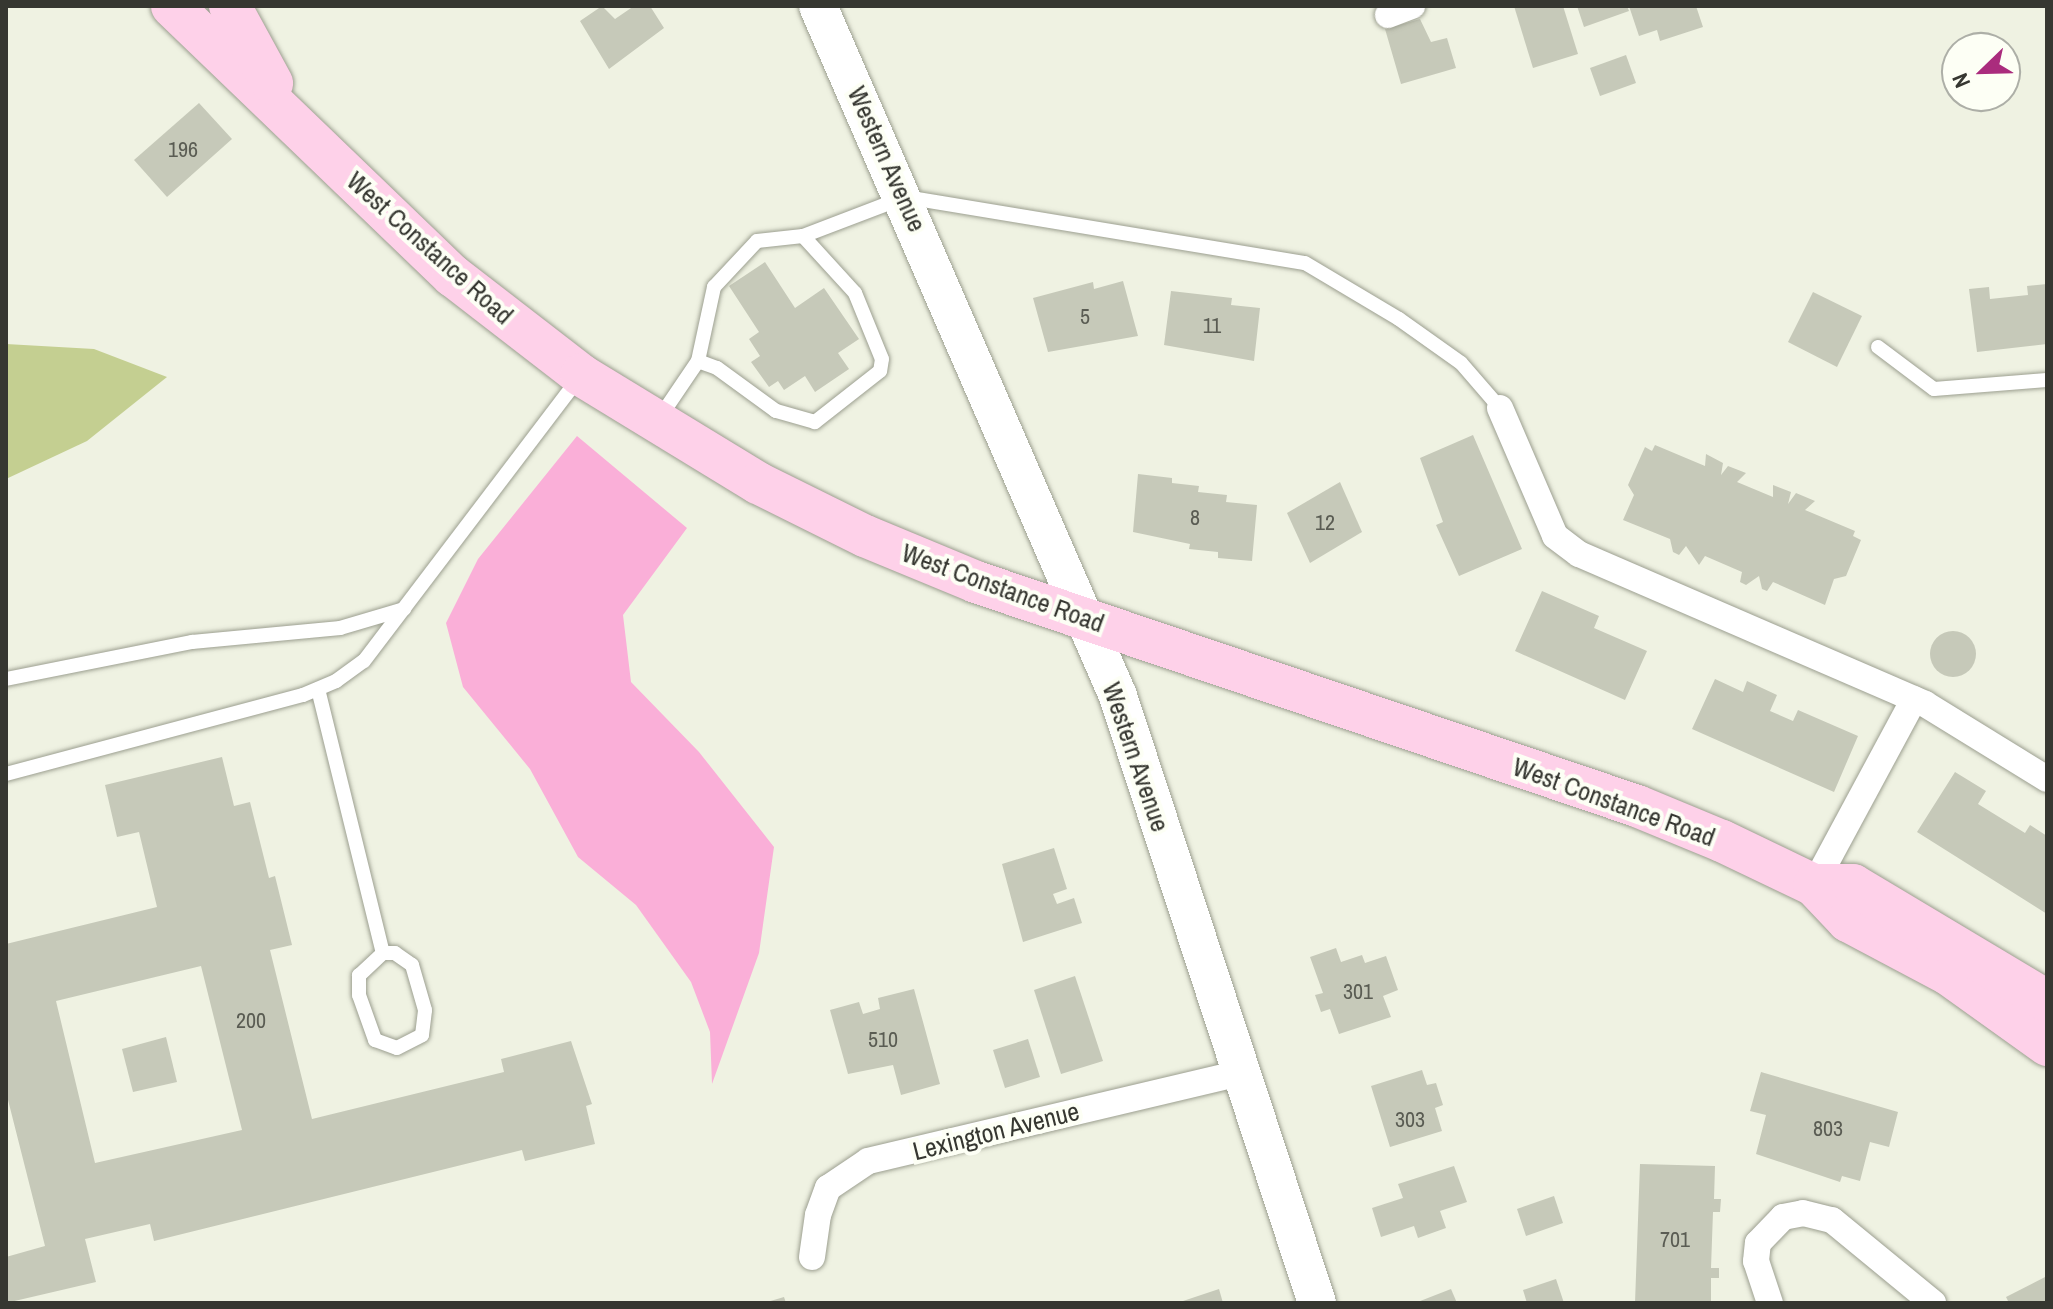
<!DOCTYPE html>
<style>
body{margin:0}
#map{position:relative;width:2053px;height:1309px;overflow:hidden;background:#eff2e2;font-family:"Archivo Narrow",sans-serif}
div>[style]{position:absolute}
.green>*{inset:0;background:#c4cf91}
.water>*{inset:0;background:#faafd8}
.building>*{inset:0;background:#c6c9b9}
.round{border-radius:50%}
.roads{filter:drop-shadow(0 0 2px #9c9f90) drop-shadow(0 0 2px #9c9f90)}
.lane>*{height:14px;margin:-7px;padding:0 7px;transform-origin:7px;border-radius:7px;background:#fff}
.street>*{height:26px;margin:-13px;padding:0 13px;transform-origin:13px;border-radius:13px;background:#fff}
.secondary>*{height:38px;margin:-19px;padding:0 19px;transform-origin:19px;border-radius:19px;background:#fff}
.primary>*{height:42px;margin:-21px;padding:0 21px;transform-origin:21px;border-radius:21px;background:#fed1e9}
span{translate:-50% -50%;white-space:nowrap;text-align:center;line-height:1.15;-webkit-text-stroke:8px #fdfff5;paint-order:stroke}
.number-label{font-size:22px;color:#5a5c53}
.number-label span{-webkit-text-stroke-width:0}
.street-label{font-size:26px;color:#363731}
.frame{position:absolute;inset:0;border:8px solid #363731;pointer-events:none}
.north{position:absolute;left:1941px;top:32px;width:80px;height:80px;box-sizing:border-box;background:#fdfff5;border:2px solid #adafa7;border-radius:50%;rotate:247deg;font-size:22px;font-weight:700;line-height:32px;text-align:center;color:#363731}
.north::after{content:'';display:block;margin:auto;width:28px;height:36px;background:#aa2c7d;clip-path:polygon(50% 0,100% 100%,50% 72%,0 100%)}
</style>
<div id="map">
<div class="green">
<i style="clip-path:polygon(6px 344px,94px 349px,167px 377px,87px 441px,6px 479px)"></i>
</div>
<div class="water">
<i style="clip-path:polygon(577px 436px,687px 528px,623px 615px,631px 682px,699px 752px,774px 847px,759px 953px,712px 1084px,710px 1032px,691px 982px,636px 905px,578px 857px,530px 769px,463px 687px,446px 623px,478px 559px)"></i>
</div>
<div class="building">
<i style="clip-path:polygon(602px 6px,615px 19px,634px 6px,650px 6px,664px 28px,609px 69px,580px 21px)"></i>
<i style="clip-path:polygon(1514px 6px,1563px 6px,1578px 54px,1533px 68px)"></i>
<i style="clip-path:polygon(1577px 6px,1627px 6px,1629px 11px,1584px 27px)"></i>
<i style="clip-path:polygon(1629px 6px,1696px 6px,1703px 27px,1660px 41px,1657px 30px,1639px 36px)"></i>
<i style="clip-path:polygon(1420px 19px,1431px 42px,1447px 38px,1456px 68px,1401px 84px,1385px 29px)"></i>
<i style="clip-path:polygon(1626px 55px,1636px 83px,1600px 96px,1590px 68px)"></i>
<i style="clip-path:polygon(199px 103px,232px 139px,167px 197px,134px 160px)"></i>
<i style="clip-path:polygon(765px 262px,795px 308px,824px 288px,859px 339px,838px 353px,849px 369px,815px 392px,805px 376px,784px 390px,778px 381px,769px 387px,751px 362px,760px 356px,749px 339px,759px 332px,729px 286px)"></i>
<i style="clip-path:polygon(1123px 281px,1138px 336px,1048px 352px,1033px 298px,1093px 282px,1094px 289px)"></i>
<i style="clip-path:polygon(2047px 284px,2047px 344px,1977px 352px,1969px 289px,1989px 287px,1990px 299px,2028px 295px,2027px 286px)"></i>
<i style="clip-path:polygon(1171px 291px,1232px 298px,1231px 305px,1260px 308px,1254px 361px,1164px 345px)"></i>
<i style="clip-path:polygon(1813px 292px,1862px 316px,1837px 367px,1788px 342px)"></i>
<i style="clip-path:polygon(1473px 435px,1522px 549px,1459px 576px,1436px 525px,1443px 522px,1420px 458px)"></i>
<i style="clip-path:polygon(1655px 445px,1705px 466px,1706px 454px,1723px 463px,1721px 475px,1728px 466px,1746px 473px,1737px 482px,1773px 497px,1773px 485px,1791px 492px,1788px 504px,1796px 493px,1815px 501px,1805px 510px,1855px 531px,1853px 536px,1861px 540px,1846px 576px,1834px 579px,1825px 605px,1773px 582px,1767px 591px,1762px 589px,1759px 576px,1746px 585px,1740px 582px,1742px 572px,1705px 556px,1699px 565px,1686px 546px,1679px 555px,1673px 552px,1670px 539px,1623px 520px,1634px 495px,1628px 485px,1645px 447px,1652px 451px)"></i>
<i style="clip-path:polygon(1138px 474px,1172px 478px,1172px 483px,1199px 486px,1198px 492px,1227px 495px,1226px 502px,1257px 505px,1252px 561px,1218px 558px,1218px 552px,1189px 549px,1190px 544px,1133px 532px)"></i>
<i style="clip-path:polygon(1340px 482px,1362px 532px,1310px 563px,1287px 513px)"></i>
<i style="clip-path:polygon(1542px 591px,1599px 616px,1594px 628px,1647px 651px,1625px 700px,1515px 651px)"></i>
<i class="round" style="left:1930px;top:631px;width:46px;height:46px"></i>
<i style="clip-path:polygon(1715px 679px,1743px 692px,1747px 681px,1777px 695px,1770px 711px,1793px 721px,1798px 710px,1858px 736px,1834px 792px,1692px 729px)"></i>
<i style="clip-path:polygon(evenodd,222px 757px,234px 806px,250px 802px,269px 878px,275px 876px,292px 945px,270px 950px,312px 1119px,504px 1072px,501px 1059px,571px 1041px,592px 1104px,586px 1106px,595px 1144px,525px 1161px,522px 1150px,154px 1241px,150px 1224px,85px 1239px,96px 1282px,6px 1303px,6px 1257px,45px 1246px,6px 1092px,6px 944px,157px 907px,139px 832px,117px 837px,105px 785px,222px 757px,201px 966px,242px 1130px,95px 1163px,56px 1001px,201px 966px)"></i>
<i style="clip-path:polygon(1955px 772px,1986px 791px,1978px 804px,2025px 833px,2030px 825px,2047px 836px,2047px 914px,1917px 832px)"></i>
<i style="clip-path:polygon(1054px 848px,1067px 889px,1053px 894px,1057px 904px,1074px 898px,1082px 923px,1023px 942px,1002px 864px)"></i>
<i style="clip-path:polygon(1336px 948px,1341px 962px,1362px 955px,1365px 963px,1386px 956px,1398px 990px,1383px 996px,1391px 1017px,1339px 1034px,1330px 1009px,1321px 1012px,1315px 995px,1323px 993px,1310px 957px)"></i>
<i style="clip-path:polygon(1075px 976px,1103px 1061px,1061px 1074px,1034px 990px)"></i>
<i style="clip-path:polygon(914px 989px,940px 1084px,901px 1095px,893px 1065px,848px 1074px,830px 1010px,859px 1002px,863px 1014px,880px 1009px,878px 998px)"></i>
<i style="clip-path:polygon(166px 1037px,177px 1082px,133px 1092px,122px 1049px)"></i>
<i style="clip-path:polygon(1028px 1039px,1040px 1077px,1005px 1088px,993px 1050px)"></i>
<i style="clip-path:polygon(1422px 1070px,1427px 1085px,1436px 1083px,1443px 1105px,1435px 1108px,1442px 1131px,1390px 1147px,1371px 1086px)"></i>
<i style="clip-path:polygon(1761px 1072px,1898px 1112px,1889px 1147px,1870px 1142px,1860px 1181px,1842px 1176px,1840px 1182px,1756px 1154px,1766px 1115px,1750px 1111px)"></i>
<i style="clip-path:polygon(1640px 1164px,1715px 1166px,1714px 1199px,1721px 1199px,1720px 1212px,1713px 1212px,1711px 1268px,1719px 1268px,1719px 1278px,1711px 1278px,1711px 1303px,1635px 1303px)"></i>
<i style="clip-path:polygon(1454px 1166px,1467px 1202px,1440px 1211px,1446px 1228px,1418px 1238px,1414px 1226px,1381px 1237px,1372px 1208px,1403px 1198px,1398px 1184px)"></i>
<i style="clip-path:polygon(1554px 1196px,1563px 1223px,1526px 1236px,1517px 1209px)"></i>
<i style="clip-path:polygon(2047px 1276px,2047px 1303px,2009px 1303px,2006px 1297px)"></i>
<i style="clip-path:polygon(1556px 1279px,1564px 1303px,1527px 1303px,1523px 1290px)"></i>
<i style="clip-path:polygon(1219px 1289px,1223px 1303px,1180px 1303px,1180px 1302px)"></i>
<i style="clip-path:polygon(1451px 1289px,1457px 1303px,1415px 1303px)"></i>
<i style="clip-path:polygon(784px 1297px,786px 1303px,767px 1303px,767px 1302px)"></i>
</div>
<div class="roads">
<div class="lane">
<i style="left:803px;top:236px;width:109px;rotate:-20.9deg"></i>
<i style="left:905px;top:197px;width:405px;rotate:9.4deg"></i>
<i style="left:1305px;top:263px;width:109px;rotate:30.8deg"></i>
<i style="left:1399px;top:319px;width:76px;rotate:35.4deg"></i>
<i style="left:1461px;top:363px;width:60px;rotate:49.1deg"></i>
<i style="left:1878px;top:347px;width:70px;rotate:36.9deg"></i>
<i style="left:1934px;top:389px;width:113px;rotate:-4.6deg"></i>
<i style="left:658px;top:420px;width:71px;rotate:-55.9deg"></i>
<i style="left:698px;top:361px;width:76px;rotate:-77.8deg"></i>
<i style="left:714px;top:287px;width:63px;rotate:-46.9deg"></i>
<i style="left:757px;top:241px;width:46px;rotate:-6.2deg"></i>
<i style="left:803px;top:236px;width:77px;rotate:47.6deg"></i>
<i style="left:855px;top:293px;width:71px;rotate:67.8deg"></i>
<i style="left:882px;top:359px;width:12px;rotate:99deg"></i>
<i style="left:880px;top:371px;width:83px;rotate:141.9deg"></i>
<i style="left:815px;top:422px;width:41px;rotate:-164.2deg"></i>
<i style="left:776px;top:411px;width:73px;rotate:-143.9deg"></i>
<i style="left:717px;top:368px;width:20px;rotate:-160deg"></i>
<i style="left:6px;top:679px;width:190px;rotate:-11.3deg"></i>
<i style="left:192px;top:642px;width:149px;rotate:-5.4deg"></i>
<i style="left:340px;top:628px;width:67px;rotate:-16.5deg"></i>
<i style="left:318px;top:689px;width:272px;rotate:76.2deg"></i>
<i style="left:383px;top:953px;width:33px;rotate:137deg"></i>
<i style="left:359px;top:975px;width:20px;rotate:90deg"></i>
<i style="left:359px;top:995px;width:48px;rotate:70.4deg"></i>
<i style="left:375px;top:1040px;width:23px;rotate:20deg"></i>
<i style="left:397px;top:1048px;width:28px;rotate:-27deg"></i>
<i style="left:422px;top:1035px;width:25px;rotate:-83deg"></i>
<i style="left:425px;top:1010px;width:47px;rotate:-106.1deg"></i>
<i style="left:412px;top:965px;width:21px;rotate:-145deg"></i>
<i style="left:395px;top:953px;width:12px;rotate:180deg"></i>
<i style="left:6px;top:774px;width:307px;rotate:-14.9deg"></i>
<i style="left:303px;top:695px;width:36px;rotate:-23deg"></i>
<i style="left:336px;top:681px;width:34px;rotate:-36deg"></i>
<i style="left:364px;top:661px;width:355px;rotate:-52.8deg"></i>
</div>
<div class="street">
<i style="left:1388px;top:15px;width:26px;rotate:-21deg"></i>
<i style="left:1500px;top:408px;width:139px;rotate:66.7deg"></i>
<i style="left:1555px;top:536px;width:30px;rotate:37deg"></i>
<i style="left:1579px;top:554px;width:377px;rotate:23.4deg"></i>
<i style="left:1925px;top:704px;width:143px;rotate:31.6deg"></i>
<i style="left:1814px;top:885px;width:211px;rotate:-61.7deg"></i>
<i style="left:812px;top:1257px;width:42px;rotate:-81.9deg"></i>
<i style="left:818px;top:1215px;width:29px;rotate:-70deg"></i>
<i style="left:828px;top:1188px;width:48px;rotate:-34deg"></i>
<i style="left:868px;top:1161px;width:382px;rotate:-13.3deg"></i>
<i style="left:1770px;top:1303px;width:44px;rotate:-108.4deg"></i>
<i style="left:1756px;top:1261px;width:18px;rotate:-84deg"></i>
<i style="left:1758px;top:1243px;width:36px;rotate:-46deg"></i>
<i style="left:1783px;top:1217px;width:20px;rotate:-11deg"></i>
<i style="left:1803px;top:1213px;width:30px;rotate:14deg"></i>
<i style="left:1832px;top:1220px;width:131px;rotate:39.4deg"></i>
</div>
<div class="secondary">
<i style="left:818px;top:6px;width:752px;rotate:66.5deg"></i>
<i style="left:1118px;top:696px;width:639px;rotate:71.85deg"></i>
</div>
<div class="primary">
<i style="left:172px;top:6px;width:390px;rotate:43.9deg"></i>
<i style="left:453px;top:276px;width:162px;rotate:37.7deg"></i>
<i style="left:581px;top:375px;width:207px;rotate:31.4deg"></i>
<i style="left:758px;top:483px;width:119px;rotate:26.4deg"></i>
<i style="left:865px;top:536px;width:120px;rotate:22.5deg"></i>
<i style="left:976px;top:582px;width:698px;rotate:18.72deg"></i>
<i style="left:1637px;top:806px;width:92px;rotate:22.4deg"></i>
<i style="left:1722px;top:841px;width:102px;rotate:25.6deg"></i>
<i style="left:1814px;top:885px;width:50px;rotate:46.6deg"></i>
<i style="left:1848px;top:921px;width:113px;rotate:27.9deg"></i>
<i style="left:1948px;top:974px;width:122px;rotate:35.6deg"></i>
<i style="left:230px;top:6px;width:88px;rotate:61.4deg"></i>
<i style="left:1814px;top:885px;width:39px"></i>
<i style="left:1853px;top:885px;width:226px;rotate:30.9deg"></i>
</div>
</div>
<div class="number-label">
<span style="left:183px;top:150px">196</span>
<span style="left:1085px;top:317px">5</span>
<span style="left:1212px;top:326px">11</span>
<span style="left:1195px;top:518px">8</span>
<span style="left:1325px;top:523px">12</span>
<span style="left:1358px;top:992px">301</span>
<span style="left:251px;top:1021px">200</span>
<span style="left:883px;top:1040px">510</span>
<span style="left:1410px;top:1120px">303</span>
<span style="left:1828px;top:1129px">803</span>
<span style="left:1675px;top:1240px">701</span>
</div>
<div class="street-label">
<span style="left:887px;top:159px;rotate:66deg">Western Avenue</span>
<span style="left:430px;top:248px;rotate:42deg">West Constance Road</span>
<span style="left:1003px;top:588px;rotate:20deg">West Constance Road</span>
<span style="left:1136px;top:757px;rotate:71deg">Western Avenue</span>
<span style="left:1614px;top:802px;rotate:20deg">West Constance Road</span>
<span style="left:996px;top:1131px;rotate:-14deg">Lexington Avenue</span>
</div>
<div class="frame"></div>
<div class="north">N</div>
</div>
